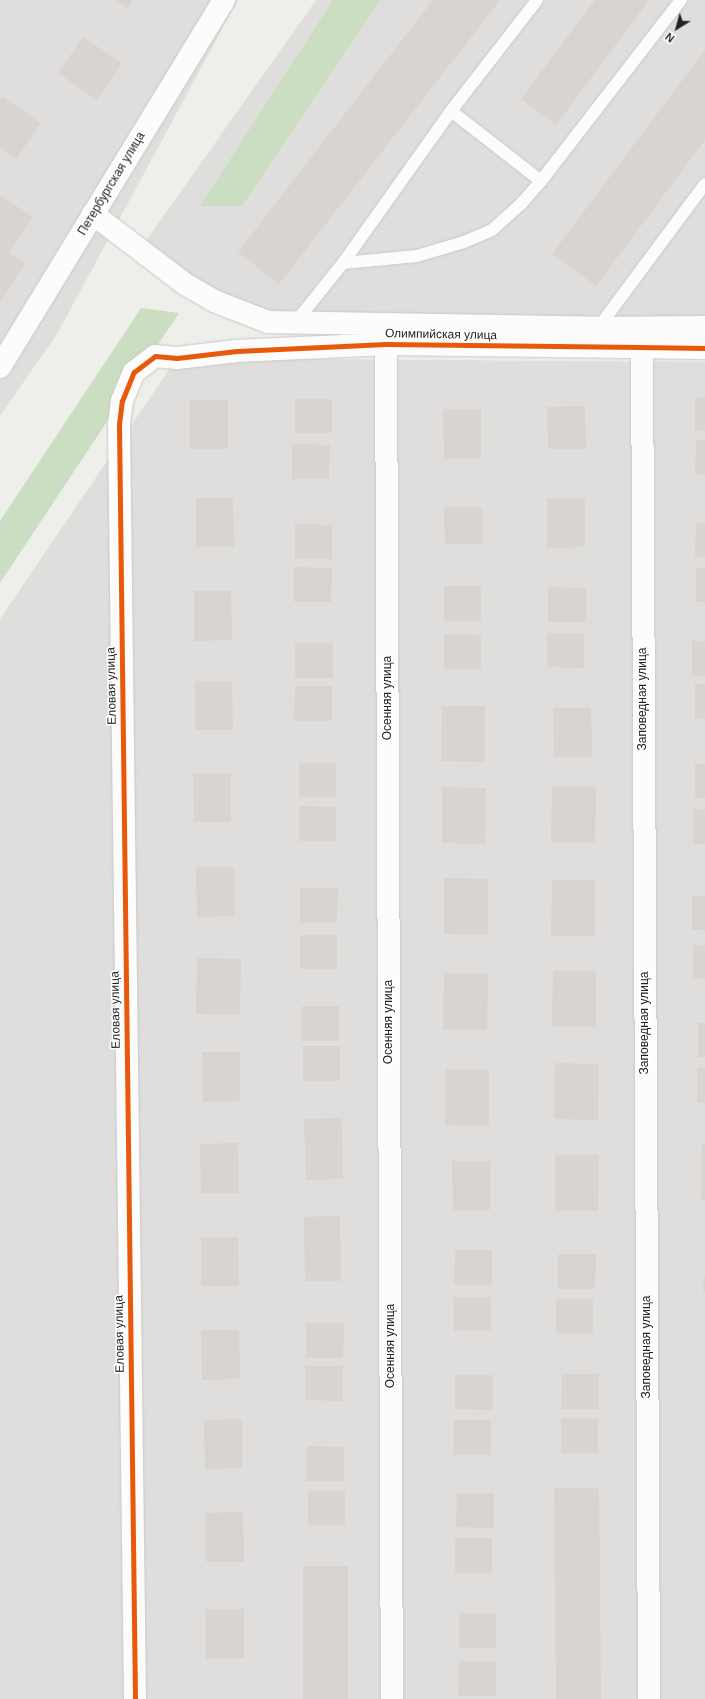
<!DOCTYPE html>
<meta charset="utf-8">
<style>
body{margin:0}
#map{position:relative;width:705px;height:1699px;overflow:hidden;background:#f0eeeb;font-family:Arial,sans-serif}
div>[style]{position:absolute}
.residential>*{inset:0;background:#dfdedc}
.forest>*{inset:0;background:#cbdec1}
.building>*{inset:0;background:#d7d4d2}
.roads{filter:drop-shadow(0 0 1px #c9c8c7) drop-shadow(0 0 1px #c9c8c7)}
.lane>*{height:12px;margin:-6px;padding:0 6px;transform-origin:6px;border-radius:6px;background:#fdfcfc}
.street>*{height:22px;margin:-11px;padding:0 11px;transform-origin:11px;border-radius:11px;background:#fdfcfc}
.cycleway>*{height:5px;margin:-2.5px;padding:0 2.5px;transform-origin:2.5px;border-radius:2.5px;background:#e8590c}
span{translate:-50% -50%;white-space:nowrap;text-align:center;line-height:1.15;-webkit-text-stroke:3px #fff;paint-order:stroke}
.street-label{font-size:12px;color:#222}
.north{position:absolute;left:657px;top:8px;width:40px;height:40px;-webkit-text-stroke:3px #fff;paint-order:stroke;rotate:217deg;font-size:11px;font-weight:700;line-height:16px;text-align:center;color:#222}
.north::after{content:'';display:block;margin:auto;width:14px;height:18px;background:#222;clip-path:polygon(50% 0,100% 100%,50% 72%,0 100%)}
</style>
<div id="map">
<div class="residential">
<i style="clip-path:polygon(0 0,238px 0,57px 334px,0 416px)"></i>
<i style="clip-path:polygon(316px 0,705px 0,705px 336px,232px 320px,136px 255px)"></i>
<i style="clip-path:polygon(177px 358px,705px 362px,705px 1699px,0 1699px,0 619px)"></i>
</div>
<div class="forest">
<i style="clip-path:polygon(333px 0,380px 0,242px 206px,200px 206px)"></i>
<i style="clip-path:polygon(141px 308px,179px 313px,0 583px,0 521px)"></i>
</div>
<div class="building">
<i style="clip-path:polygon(115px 0,133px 0,128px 8px)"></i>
<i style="clip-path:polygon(433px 0,500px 0,279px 284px,238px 252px)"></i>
<i style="clip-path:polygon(595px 0,649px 0,556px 125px,521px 99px)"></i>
<i style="clip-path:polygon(83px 37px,122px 63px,97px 100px,58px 73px)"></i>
<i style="clip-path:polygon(705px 50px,705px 140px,596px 286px,552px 254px)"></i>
<i style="clip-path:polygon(2px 96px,41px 123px,16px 159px,0 148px,0 100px)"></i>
<i style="clip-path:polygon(0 195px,33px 217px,9px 253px,25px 264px,0 302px)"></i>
<i style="clip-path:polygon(695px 397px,705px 397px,705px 431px,695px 431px)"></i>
<i style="clip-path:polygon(295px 399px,332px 399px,332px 433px,295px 433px)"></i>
<i style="clip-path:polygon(190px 400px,228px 400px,228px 449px,190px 449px)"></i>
<i style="clip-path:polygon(585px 406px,586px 449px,548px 449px,547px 407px)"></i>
<i style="clip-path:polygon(443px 409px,481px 409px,481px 458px,444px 459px)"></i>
<i style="clip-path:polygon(696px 440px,705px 440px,705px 475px,695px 474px)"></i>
<i style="clip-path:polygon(292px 444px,330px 445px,329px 479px,292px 479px)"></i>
<i style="clip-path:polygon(196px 498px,233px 498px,234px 547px,196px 547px)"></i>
<i style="clip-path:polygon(585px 498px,585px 547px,547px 548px,547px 499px)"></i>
<i style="clip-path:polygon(444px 507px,482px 507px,483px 544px,445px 544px)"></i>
<i style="clip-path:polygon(696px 523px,705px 523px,705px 557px,695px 557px)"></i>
<i style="clip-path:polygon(295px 524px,332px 525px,332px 559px,295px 559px)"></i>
<i style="clip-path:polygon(294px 567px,332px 568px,331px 602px,294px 602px)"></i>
<i style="clip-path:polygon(696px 568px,705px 568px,705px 602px,696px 602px)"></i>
<i style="clip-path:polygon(444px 586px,481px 586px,481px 621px,444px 621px)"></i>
<i style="clip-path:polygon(548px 587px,586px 588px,586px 622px,548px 622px)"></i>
<i style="clip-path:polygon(194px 591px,231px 591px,232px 640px,194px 641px)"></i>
<i style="clip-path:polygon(547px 633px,584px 633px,584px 668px,547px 667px)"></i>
<i style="clip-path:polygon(444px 634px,481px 635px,481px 669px,444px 669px)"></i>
<i style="clip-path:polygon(692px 641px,705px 641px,705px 676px,692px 675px)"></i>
<i style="clip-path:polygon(295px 643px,333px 643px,333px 678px,295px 678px)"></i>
<i style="clip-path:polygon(195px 681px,232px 681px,233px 730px,195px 730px)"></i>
<i style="clip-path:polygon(695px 684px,705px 684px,705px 719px,695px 719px)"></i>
<i style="clip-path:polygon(295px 686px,332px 686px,332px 721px,294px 721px)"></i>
<i style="clip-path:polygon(442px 706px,485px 706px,485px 762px,441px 761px)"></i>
<i style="clip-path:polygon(553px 708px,591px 708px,592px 757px,554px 757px)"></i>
<i style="clip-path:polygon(299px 763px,336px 763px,336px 797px,299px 797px)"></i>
<i style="clip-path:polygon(695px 764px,705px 764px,705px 798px,695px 798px)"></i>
<i style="clip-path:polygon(193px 773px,231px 773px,231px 822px,194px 822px)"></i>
<i style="clip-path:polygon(552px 786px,596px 787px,595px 843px,551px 842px)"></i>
<i style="clip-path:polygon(442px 787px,486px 788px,485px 844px,442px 843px)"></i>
<i style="clip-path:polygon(299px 806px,336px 807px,336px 841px,299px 841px)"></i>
<i style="clip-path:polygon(694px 809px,705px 809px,705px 844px,693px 844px)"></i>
<i style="clip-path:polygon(196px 867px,234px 867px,235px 916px,197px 917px)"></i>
<i style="clip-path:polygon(444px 878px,488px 879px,488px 935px,444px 934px)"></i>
<i style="clip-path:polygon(552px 880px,595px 880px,595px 936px,551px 936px)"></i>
<i style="clip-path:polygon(300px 888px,338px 888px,337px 923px,300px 923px)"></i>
<i style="clip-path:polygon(692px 896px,705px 896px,705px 930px,692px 930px)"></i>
<i style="clip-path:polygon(300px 935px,337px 935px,337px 969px,300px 969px)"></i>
<i style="clip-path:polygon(693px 945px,705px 945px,705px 979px,693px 979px)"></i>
<i style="clip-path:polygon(197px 958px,241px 959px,240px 1015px,196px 1014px)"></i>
<i style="clip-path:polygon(553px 971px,596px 971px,596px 1027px,552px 1027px)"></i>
<i style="clip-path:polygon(444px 973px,488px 974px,487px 1030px,443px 1029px)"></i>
<i style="clip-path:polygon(302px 1006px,339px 1006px,339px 1041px,301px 1041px)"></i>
<i style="clip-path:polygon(698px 1023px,705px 1023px,705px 1057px,698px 1057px)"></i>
<i style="clip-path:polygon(303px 1046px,340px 1046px,340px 1081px,303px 1081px)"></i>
<i style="clip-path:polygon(202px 1052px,240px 1052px,240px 1101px,203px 1102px)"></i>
<i style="clip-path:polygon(555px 1063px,599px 1064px,598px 1120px,554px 1119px)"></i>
<i style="clip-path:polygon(697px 1068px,705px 1068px,705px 1103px,697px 1103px)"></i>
<i style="clip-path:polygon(446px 1069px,489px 1070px,489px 1126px,445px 1125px)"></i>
<i style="clip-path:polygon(342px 1118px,343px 1179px,306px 1180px,304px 1119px)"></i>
<i style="clip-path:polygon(238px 1143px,239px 1193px,201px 1193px,200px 1144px)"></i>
<i style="clip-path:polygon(702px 1144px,705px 1144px,705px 1200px,701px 1200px)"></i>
<i style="clip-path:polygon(555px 1155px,599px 1155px,598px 1211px,555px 1211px)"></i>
<i style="clip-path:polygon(452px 1161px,490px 1161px,490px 1210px,453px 1211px)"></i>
<i style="clip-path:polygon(340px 1216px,341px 1281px,305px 1281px,304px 1217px)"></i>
<i style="clip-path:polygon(201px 1237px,238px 1237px,239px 1286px,201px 1286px)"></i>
<i style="clip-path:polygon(455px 1250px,492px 1250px,492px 1285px,454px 1285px)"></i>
<i style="clip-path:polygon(558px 1254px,596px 1254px,595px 1289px,558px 1289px)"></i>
<i style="clip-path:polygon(704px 1277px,705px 1277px,705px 1292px,703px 1292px)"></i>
<i style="clip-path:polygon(454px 1297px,491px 1297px,491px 1331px,454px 1331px)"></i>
<i style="clip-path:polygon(556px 1299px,593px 1299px,593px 1334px,556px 1333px)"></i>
<i style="clip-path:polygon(306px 1323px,344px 1323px,343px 1358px,306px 1358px)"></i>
<i style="clip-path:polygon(201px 1330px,239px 1330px,240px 1379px,202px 1380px)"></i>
<i style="clip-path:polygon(305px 1366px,343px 1366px,343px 1401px,305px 1400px)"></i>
<i style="clip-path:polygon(562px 1374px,599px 1374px,599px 1409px,561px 1409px)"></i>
<i style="clip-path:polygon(455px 1375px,493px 1375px,493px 1410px,455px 1409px)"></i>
<i style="clip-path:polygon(561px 1418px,598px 1419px,598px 1453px,561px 1453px)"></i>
<i style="clip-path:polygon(242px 1419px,242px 1468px,205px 1469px,204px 1420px)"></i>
<i style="clip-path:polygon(454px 1420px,491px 1420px,491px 1455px,454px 1455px)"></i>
<i style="clip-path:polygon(307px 1446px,344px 1447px,344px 1481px,306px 1481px)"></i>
<i style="clip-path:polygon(554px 1488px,599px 1488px,601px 1699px,556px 1699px)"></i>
<i style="clip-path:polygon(308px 1491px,345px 1491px,345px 1525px,308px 1525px)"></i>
<i style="clip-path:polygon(457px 1493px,494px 1493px,494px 1528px,456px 1527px)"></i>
<i style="clip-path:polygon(243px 1512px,244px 1562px,206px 1562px,205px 1513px)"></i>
<i style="clip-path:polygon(455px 1538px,492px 1538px,492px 1573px,455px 1573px)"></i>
<i style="clip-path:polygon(303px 1566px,348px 1566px,348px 1699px,303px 1699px)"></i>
<i style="clip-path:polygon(206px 1609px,244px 1609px,244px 1658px,206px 1659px)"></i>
<i style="clip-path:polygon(459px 1613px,496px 1614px,496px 1648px,459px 1648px)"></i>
<i style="clip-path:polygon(459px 1661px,496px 1662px,496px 1696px,458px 1696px)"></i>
</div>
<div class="roads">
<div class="lane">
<i style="left:451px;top:111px;width:114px;rotate:37.9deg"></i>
<i style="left:541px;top:181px;width:229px;rotate:-52.3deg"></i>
<i style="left:343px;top:263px;width:74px;rotate:-5.4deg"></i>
<i style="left:417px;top:256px;width:49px;rotate:-16.6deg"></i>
<i style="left:464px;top:242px;width:30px;rotate:-23deg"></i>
<i style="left:492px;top:230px;width:39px;rotate:-42deg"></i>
<i style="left:521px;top:204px;width:30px;rotate:-49deg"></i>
<i style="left:294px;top:324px;width:78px;rotate:-51.2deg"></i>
<i style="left:343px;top:263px;width:186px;rotate:-54.6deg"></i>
<i style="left:451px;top:111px;width:140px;rotate:-52.2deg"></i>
<i style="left:598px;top:328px;width:179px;rotate:-53.4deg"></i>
</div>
<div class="street">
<i style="left:93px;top:214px;width:116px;rotate:37.3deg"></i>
<i style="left:185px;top:284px;width:34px;rotate:30deg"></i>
<i style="left:214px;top:301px;width:58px;rotate:21.3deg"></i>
<i style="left:268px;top:322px;width:330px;rotate:1deg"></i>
<i style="left:598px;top:328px;width:107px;rotate:-0.5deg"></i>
<i style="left:386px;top:344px;width:1355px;rotate:89.75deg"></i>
<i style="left:642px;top:348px;width:1351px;rotate:89.7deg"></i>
<i style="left:0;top:367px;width:430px;rotate:-58.6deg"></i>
<i style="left:135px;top:1699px;width:1275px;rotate:-90.72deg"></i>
<i style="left:119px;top:424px;width:23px;rotate:-83deg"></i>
<i style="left:122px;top:401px;width:31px;rotate:-68deg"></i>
<i style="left:134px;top:372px;width:26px;rotate:-37deg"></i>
<i style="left:155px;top:356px;width:22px;rotate:5deg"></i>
<i style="left:177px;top:358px;width:60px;rotate:-6.7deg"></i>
<i style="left:237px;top:351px;width:149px;rotate:-2.7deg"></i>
<i style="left:386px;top:344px;width:319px;rotate:0.7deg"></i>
</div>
</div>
<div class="cycleway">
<i style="left:135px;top:1699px;width:1275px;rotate:-90.72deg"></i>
<i style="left:119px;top:424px;width:23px;rotate:-83deg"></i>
<i style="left:122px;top:401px;width:31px;rotate:-68deg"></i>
<i style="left:134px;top:372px;width:26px;rotate:-37deg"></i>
<i style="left:155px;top:356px;width:22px;rotate:5deg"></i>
<i style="left:177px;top:358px;width:60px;rotate:-6.7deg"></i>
<i style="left:237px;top:351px;width:149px;rotate:-2.7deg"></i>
<i style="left:386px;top:344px;width:319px;rotate:0.7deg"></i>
</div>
<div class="street-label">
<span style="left:112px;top:184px;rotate:-59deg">Петербургская улица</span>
<span style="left:441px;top:335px;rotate:1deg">Олимпийская улица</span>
<span style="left:112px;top:686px;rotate:-91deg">Еловая улица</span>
<span style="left:388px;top:698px;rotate:-90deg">Осенняя улица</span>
<span style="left:643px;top:699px;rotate:-90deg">Заповедная улица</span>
<span style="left:116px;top:1010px;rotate:-91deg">Еловая улица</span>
<span style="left:389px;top:1022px;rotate:-90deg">Осенняя улица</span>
<span style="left:645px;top:1023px;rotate:-90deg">Заповедная улица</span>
<span style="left:120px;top:1334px;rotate:-91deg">Еловая улица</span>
<span style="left:391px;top:1346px;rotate:-90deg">Осенняя улица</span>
<span style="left:647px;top:1347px;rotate:-90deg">Заповедная улица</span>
</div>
<div class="north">N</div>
</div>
